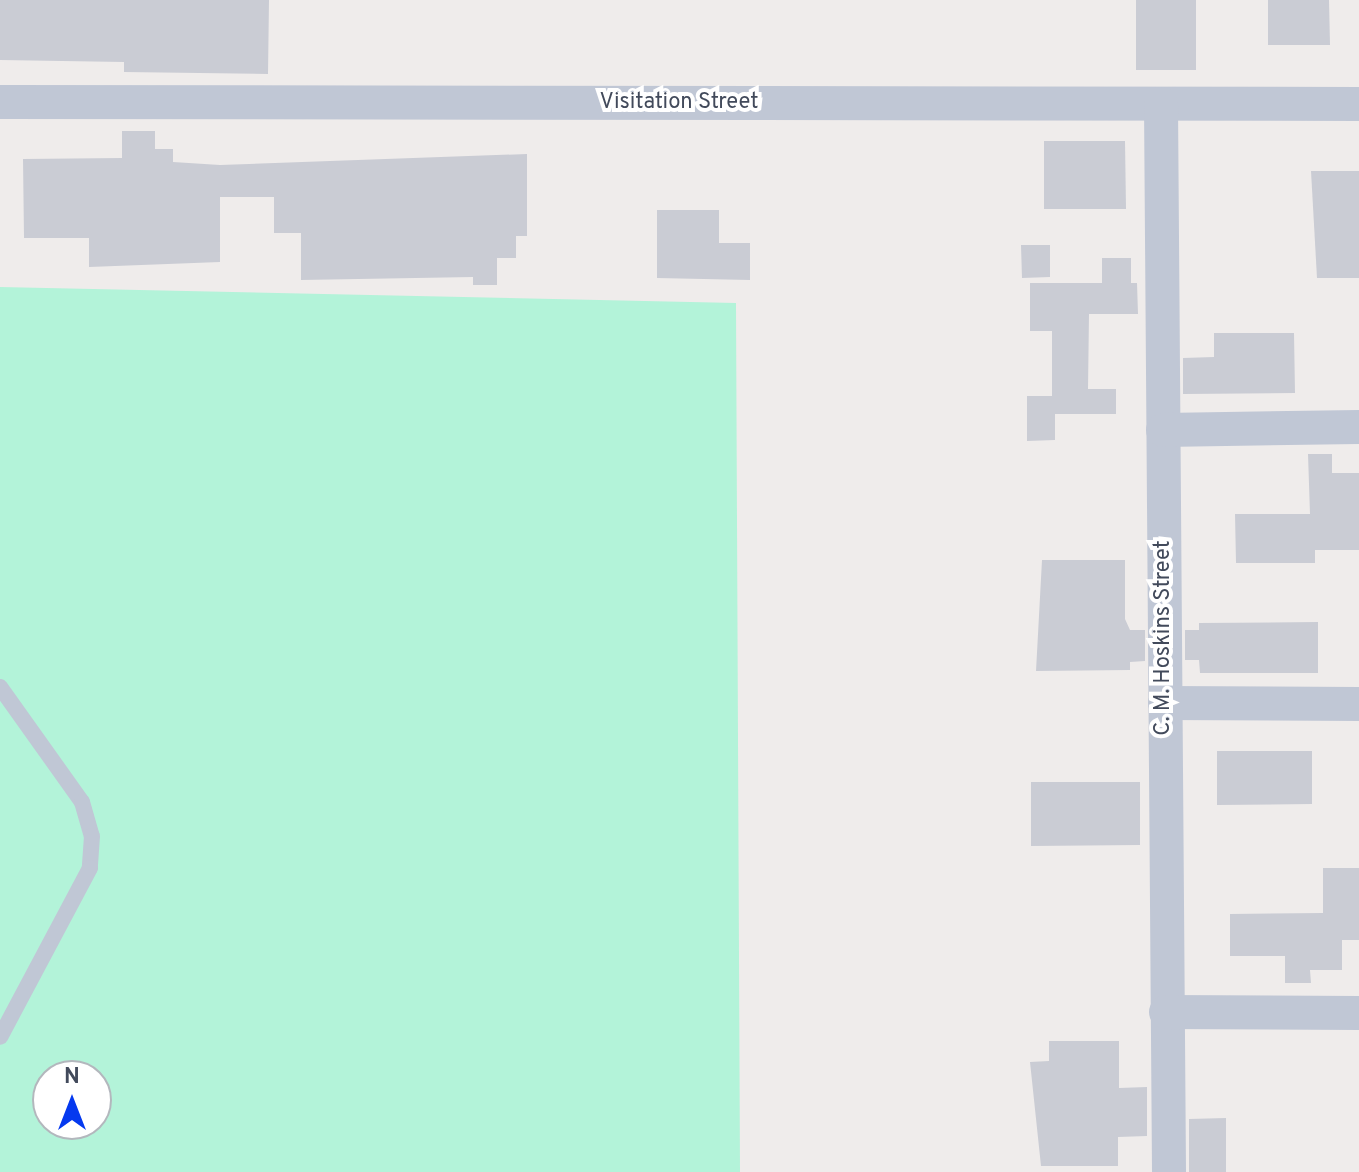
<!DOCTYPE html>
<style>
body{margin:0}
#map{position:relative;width:1359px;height:1172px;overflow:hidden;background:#efeceb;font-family:Overpass,sans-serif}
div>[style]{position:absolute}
.green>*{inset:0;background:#b3f3d9}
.building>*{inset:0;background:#caccd4}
.service>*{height:16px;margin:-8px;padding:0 8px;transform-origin:8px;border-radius:8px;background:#c0c7d5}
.minor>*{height:34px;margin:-17px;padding:0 17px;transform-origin:17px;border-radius:17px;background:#c0c7d5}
span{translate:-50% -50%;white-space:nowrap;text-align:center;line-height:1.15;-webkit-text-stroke:8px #fff;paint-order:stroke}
.street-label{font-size:22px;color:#424a5b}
.north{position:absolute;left:32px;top:1060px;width:80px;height:80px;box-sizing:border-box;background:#fff;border:2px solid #b3b7bd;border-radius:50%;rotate:0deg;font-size:22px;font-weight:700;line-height:32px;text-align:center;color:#424a5b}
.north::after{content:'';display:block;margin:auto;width:28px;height:36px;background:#0539ef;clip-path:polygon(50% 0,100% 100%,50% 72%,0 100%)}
</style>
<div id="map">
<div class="green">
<i style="clip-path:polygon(evenodd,0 287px,736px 303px,740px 1172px,0 1172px,0 287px,48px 1076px,96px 1076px,96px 1124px,48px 1124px,48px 1076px)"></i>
</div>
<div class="building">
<i style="clip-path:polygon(0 0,269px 0,268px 74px,124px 72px,124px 62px,0 60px)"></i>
<i style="clip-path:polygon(1136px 0,1196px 0,1196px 70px,1136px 70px)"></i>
<i style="clip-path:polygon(1268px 0,1329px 0,1330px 45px,1268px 45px)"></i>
<i style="clip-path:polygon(122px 131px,155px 131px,155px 149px,173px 149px,173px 162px,220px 165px,527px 154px,527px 236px,516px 236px,516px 258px,497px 258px,497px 285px,473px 285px,473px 277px,301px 280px,301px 233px,274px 233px,274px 197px,220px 197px,220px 262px,89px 267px,89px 238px,24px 238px,23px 159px,122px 158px)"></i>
<i style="clip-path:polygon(1044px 141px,1125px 141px,1126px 209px,1044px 209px)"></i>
<i style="clip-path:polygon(1311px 171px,1359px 171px,1359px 278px,1317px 278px)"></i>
<i style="clip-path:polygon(657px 210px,719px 210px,719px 243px,750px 243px,750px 280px,657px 278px)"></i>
<i style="clip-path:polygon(1021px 245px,1050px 245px,1050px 277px,1022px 278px)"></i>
<i style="clip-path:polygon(1102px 258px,1131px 258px,1131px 283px,1137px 283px,1138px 314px,1089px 314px,1088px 389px,1116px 389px,1116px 414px,1055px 414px,1055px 440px,1027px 441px,1027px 396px,1052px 396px,1052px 331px,1030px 331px,1030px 283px,1102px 283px)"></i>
<i style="clip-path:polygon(1214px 333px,1294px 333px,1295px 393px,1183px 394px,1183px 358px,1214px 357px)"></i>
<i style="clip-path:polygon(1308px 454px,1332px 454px,1332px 473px,1359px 473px,1359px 550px,1315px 550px,1315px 563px,1236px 563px,1235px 514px,1310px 514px)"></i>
<i style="clip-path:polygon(1042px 560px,1125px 560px,1125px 619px,1130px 630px,1145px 630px,1145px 661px,1130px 662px,1130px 670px,1036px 671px)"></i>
<i style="clip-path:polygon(1318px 622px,1318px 673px,1200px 673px,1199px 660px,1185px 660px,1185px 630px,1199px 630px,1199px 623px)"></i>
<i style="clip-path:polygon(1217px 751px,1312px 751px,1312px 804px,1217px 805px)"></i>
<i style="clip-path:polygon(1031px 782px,1140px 782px,1140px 845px,1031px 846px)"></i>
<i style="clip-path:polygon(1323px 868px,1359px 868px,1359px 940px,1342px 940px,1342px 970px,1310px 970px,1311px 983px,1285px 983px,1285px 956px,1230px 956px,1230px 914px,1323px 913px)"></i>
<i style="clip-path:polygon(1049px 1041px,1119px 1041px,1119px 1088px,1147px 1087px,1147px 1136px,1118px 1137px,1118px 1166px,1041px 1166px,1030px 1062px,1049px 1061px)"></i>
<i style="clip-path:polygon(1226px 1118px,1226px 1172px,1189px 1172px,1189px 1119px)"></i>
</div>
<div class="service">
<i style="left:0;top:687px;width:141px;rotate:54.5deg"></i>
<i style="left:82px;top:802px;width:35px;rotate:74deg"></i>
<i style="left:92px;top:836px;width:32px;rotate:94deg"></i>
<i style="left:90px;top:868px;width:191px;rotate:118deg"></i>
</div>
<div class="minor">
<i style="left:0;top:102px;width:1359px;rotate:0.08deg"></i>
<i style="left:1161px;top:104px;width:1068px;rotate:89.57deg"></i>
<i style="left:1163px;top:430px;width:196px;rotate:-0.9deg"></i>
<i style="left:1165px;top:703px;width:194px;rotate:0.3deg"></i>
<i style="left:1166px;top:1012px;width:193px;rotate:0.3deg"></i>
</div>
<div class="street-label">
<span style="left:679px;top:103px">Visitation Street</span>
<span style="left:1164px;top:638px;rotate:-90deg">C. M. Hoskins Street</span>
</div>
<div class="north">N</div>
</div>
